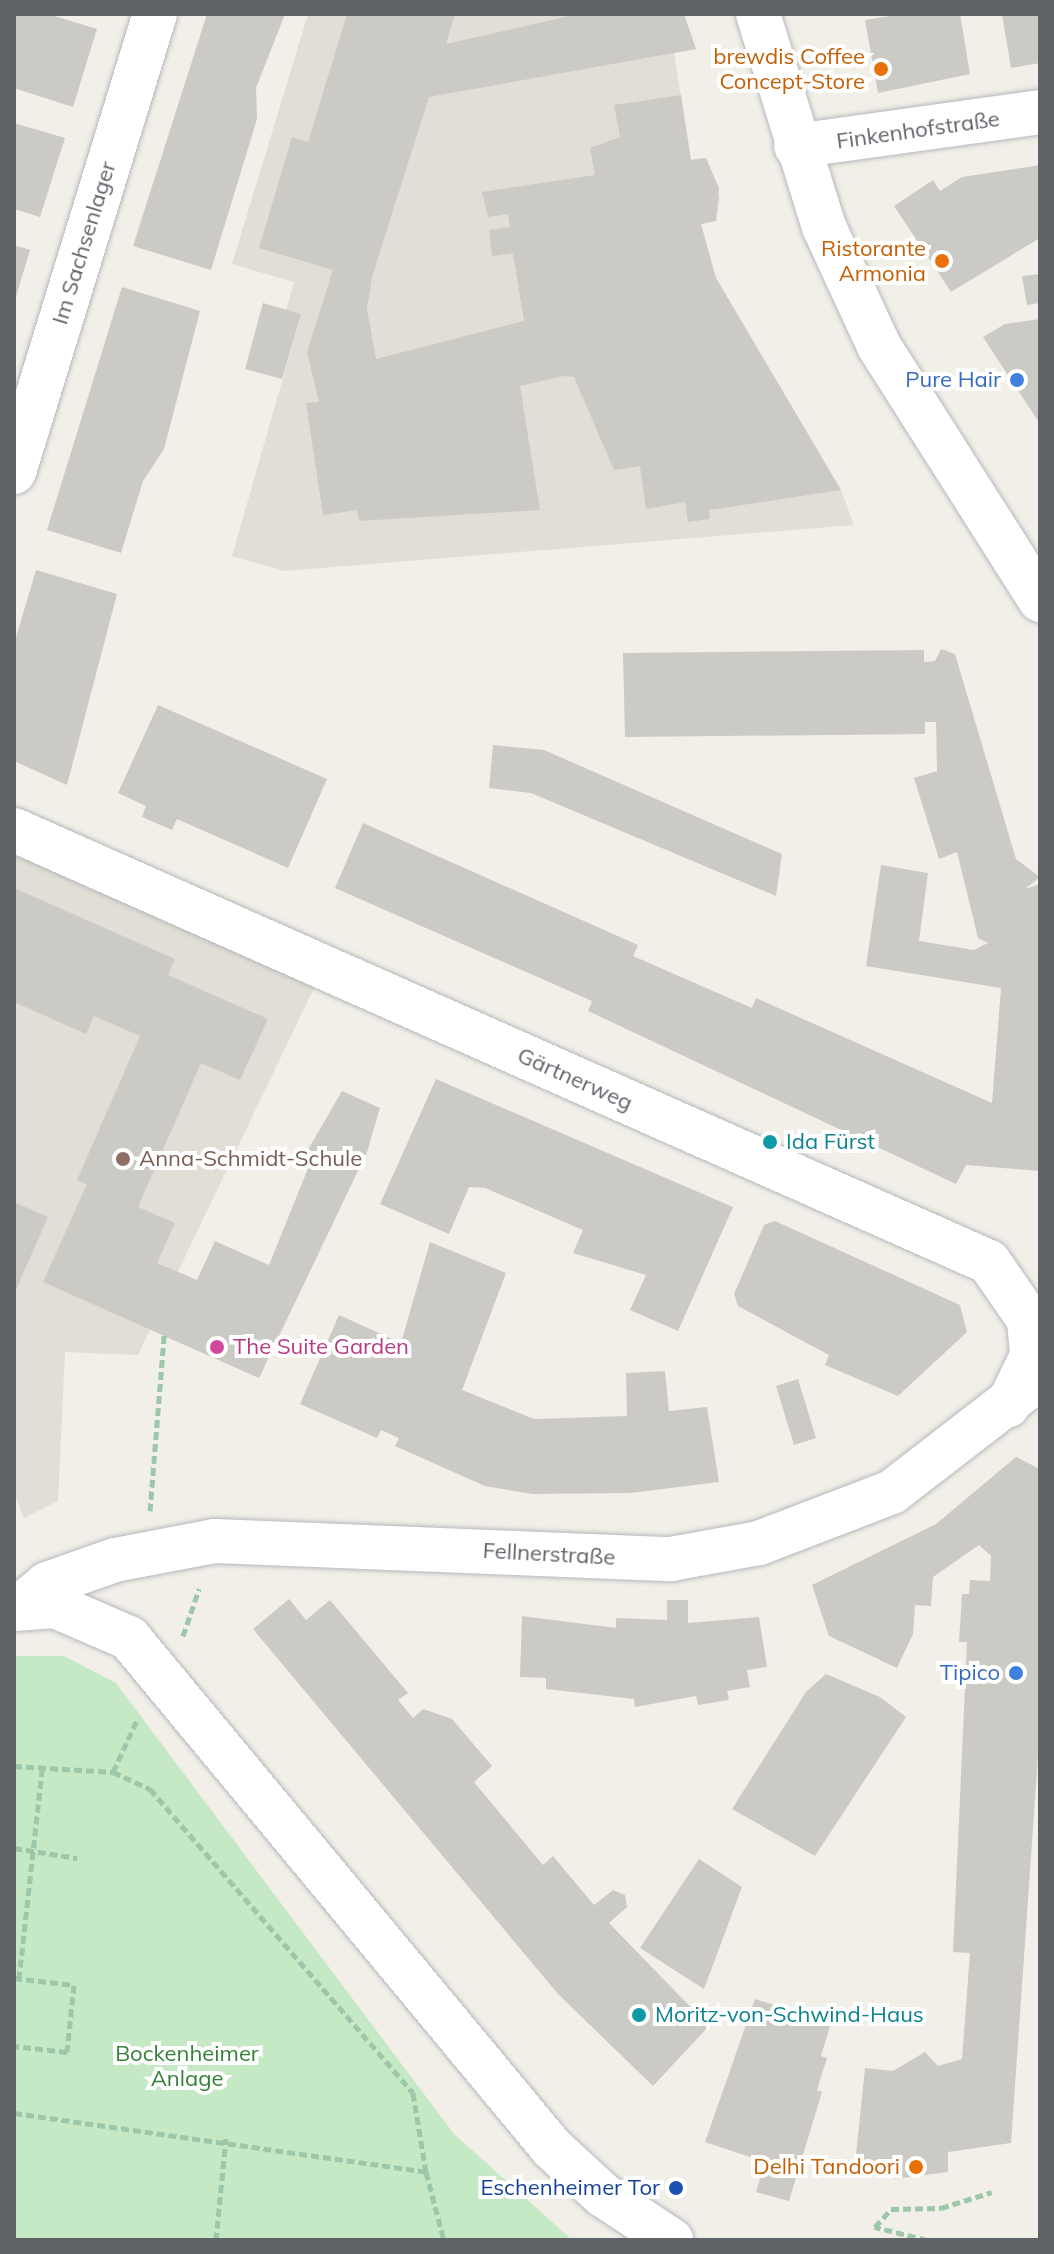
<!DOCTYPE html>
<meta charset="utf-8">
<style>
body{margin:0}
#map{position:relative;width:1054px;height:2254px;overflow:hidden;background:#f1efe8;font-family:Mulish,sans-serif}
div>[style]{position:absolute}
.education>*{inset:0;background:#e1ded6}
.green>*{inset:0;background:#c5e8c5}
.building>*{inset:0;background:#cccac5}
.path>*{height:5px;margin-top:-2.5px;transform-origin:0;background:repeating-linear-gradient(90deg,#9cc7a9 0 8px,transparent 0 12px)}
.roads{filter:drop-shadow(0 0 2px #b5b8bc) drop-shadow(0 0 2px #b5b8bc)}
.street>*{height:44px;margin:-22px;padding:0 22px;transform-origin:22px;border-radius:22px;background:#fff}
.secondary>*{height:44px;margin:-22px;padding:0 22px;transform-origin:22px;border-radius:22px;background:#fff}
.dots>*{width:22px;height:22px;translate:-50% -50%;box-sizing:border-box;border:4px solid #fff;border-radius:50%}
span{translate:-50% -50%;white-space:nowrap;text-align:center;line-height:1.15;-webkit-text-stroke:8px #fff;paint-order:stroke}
.food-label{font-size:22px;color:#c56008}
.right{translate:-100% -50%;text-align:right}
.street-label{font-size:22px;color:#5f6368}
.shop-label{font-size:22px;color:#366cbe}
.culture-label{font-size:22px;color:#0d838f}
.left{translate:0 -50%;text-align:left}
.education-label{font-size:22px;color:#785e54}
.hotel-label{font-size:22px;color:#b23c85}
.park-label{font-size:22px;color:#348238}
.transit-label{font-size:22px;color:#164399}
.frame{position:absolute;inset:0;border:16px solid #5f6368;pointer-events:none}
</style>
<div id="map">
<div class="education">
<i style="clip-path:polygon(308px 14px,684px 14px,696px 49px,674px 53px,691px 160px,706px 158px,720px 198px,716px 221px,701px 224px,704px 241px,716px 278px,841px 490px,854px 525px,284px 571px,232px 556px,301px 315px,286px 310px,294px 282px,232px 264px)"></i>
<i style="clip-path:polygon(14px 830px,324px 967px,138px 1355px,65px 1352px,58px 1501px,24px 1518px,14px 1493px)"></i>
</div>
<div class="green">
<i style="clip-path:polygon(14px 1656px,64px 1656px,116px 1683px,454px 2134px,572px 2240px,14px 2240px)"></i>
</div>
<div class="building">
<i style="clip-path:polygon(14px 14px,48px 14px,97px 29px,73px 107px,14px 88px)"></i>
<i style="clip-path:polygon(207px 14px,285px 14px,256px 88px,257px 119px,211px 270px,133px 246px)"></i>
<i style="clip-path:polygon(347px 14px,455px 14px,446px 44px,578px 14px,684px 14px,696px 49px,429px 97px,372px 277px,367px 309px,376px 359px,524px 321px,513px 253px,492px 256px,489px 230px,510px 227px,508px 214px,488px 217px,482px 192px,595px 175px,590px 148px,620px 137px,614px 105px,681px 95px,691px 160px,706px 158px,719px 188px,716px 221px,701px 224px,716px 278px,841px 490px,709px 510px,710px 519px,688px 522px,685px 502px,646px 509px,640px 466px,614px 470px,574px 377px,563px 376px,520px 386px,540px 510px,359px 521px,357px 510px,323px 515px,306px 403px,319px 402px,307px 352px,333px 270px,259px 248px,292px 137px,308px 142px)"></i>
<i style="clip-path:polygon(902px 14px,960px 14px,970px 74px,878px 93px,865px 20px)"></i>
<i style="clip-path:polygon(1002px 14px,1040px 14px,1040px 63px,1011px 68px)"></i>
<i style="clip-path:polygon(14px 123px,65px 138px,40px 217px,14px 209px)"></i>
<i style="clip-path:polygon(1040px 165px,1040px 238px,951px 292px,894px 206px,933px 180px,940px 191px,962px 177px)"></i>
<i style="clip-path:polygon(14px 245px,30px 250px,15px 300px,14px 300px)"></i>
<i style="clip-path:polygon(1040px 274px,1040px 303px,1027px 305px,1022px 276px)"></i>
<i style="clip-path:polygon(122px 287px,200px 311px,164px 449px,143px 481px,121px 553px,47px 530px)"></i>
<i style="clip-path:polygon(263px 303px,301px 314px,282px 379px,245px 369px)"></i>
<i style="clip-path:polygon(1040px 319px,1040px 424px,983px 337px,1005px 324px)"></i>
<i style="clip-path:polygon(36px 570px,117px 594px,67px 785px,14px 761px,14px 644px)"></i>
<i style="clip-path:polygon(941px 649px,955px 654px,1016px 859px,1040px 877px,1025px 889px,1040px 884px,1040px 1171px,966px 1165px,956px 1184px,588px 1011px,592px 1001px,335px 888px,363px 823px,638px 945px,633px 956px,752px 1008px,756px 998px,992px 1103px,1001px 988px,866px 966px,881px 865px,928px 873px,919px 941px,974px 950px,988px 943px,978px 938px,957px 852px,939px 859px,914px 778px,937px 771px,936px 722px,925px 722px,925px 734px,625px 737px,623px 653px,924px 650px,924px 662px,935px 661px)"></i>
<i style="clip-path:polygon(158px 705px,327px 779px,288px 868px,177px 819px,172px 830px,142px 817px,146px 806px,118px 793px)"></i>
<i style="clip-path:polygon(493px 745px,544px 750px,782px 854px,776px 896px,531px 793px,489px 788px)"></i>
<i style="clip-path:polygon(14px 888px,175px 959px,168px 975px,268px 1019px,240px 1080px,201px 1063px,138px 1207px,175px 1223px,157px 1263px,197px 1280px,215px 1241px,269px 1265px,309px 1166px,309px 1148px,342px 1091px,380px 1108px,367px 1152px,259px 1378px,43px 1282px,87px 1184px,77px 1180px,140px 1036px,94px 1016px,86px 1034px,14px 1002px)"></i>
<i style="clip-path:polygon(436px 1079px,733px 1207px,678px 1331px,630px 1310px,646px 1275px,573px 1253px,583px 1230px,485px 1188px,469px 1187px,449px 1234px,380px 1204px)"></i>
<i style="clip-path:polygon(14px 1202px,48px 1217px,14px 1294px)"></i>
<i style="clip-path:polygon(775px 1221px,960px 1305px,967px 1332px,898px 1396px,825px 1365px,829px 1355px,738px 1306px,734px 1294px,764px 1225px)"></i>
<i style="clip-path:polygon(430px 1242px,506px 1273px,462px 1390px,534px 1419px,627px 1416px,626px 1373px,665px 1371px,669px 1411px,707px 1407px,719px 1482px,630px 1493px,532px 1494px,485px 1486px,395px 1446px,399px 1438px,381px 1430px,377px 1438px,300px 1404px,339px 1315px,401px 1343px)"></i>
<i style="clip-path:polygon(798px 1379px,816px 1438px,794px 1445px,776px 1386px)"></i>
<i style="clip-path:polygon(1016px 1457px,1040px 1469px,1040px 1727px,1011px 2143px,948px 2152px,948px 2172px,894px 2179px,891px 2161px,862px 2164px,856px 2155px,865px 2068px,893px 2071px,925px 2052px,938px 2066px,962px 2059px,970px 1953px,953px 1952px,967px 1642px,959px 1642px,962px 1594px,969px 1594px,970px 1580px,990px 1581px,991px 1556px,979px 1545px,933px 1577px,931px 1606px,915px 1605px,913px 1634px,897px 1668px,829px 1636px,812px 1585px,936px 1524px)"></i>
<i style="clip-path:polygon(289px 1599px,306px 1620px,330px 1600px,408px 1693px,398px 1700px,413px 1718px,423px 1709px,452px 1719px,492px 1766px,474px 1782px,543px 1865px,553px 1856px,594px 1905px,613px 1890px,625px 1895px,627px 1907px,609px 1923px,709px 2026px,653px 2086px,558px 1994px,253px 1629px)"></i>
<i style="clip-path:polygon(667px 1600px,688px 1600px,688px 1623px,759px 1617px,767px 1667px,747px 1670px,750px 1687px,727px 1691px,729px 1700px,698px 1705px,696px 1696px,635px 1707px,634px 1699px,546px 1689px,546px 1678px,520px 1677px,522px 1616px,616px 1628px,616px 1618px,667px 1620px)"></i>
<i style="clip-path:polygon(826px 1674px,880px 1697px,906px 1717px,815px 1856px,732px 1809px,806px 1692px)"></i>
<i style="clip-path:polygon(699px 1859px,742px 1887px,704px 1989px,640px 1948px)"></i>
<i style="clip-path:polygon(755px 1999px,831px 2023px,821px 2056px,827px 2058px,817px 2090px,822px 2092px,789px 2201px,756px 2192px,765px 2162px,705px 2142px)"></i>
</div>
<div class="path">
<i style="left:150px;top:1511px;width:176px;rotate:-85.4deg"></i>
<i style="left:183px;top:1636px;width:50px;rotate:-71.2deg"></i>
<i style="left:14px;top:1766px;width:99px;rotate:3.5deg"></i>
<i style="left:113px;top:1772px;width:60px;rotate:-65.2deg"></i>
<i style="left:113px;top:1772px;width:41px;rotate:24.7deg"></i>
<i style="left:150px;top:1789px;width:402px;rotate:49.1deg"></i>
<i style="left:413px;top:2093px;width:80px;rotate:80.7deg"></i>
<i style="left:14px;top:1848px;width:64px;rotate:9deg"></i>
<i style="left:14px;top:1978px;width:60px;rotate:6.7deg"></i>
<i style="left:74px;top:1985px;width:67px;rotate:96deg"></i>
<i style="left:67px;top:2052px;width:53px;rotate:-173.5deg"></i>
<i style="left:19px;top:1979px;width:210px;rotate:-83.7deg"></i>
<i style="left:14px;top:2113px;width:416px;rotate:8.1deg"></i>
<i style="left:426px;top:2172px;width:70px;rotate:75.2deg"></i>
<i style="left:216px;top:2240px;width:102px;rotate:-84.4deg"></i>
<i style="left:927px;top:2240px;width:54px;rotate:-166deg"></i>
<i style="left:875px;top:2227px;width:24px;rotate:-48deg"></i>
<i style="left:891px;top:2209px;width:50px;rotate:-1.1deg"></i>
<i style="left:941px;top:2208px;width:53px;rotate:-17.4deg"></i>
</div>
<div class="roads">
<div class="street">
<i style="left:796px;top:146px;width:246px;rotate:-7.9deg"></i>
<i style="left:14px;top:472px;width:479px;rotate:-72.9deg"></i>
<i style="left:14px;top:830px;width:1066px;rotate:23.9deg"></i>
<i style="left:989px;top:1262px;width:70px;rotate:55.4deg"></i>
<i style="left:1029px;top:1320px;width:36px;rotate:85deg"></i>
<i style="left:1032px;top:1356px;width:55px;rotate:116.1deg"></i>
<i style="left:21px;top:1606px;width:34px;rotate:-40deg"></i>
<i style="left:47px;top:1584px;width:72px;rotate:-19.4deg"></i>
<i style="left:115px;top:1560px;width:102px;rotate:-10.8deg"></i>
<i style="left:215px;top:1541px;width:456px;rotate:2.3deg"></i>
<i style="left:671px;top:1559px;width:89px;rotate:-10.3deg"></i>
<i style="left:759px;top:1543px;width:142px;rotate:-21deg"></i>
<i style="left:892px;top:1492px;width:173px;rotate:-37.7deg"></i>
</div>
<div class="secondary">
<i style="left:758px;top:14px;width:223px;rotate:72.8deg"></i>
<i style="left:824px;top:227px;width:131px;rotate:65.2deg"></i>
<i style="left:879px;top:346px;width:301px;rotate:57.6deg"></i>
<i style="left:14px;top:1609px;width:41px;rotate:-4.2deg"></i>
<i style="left:55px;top:1606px;width:81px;rotate:23.4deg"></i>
<i style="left:129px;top:1638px;width:663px;rotate:50.33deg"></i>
<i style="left:552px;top:2148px;width:69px;rotate:42.7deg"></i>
<i style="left:603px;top:2195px;width:82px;rotate:33.5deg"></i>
</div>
</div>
<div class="dots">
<i style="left:881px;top:69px;background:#e8710a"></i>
<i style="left:942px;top:261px;background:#e8710a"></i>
<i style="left:1017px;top:380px;background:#3f7fe0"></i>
<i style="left:770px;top:1142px;background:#0f9aa8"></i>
<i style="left:123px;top:1159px;background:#8d6e63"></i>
<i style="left:217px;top:1347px;background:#d1479c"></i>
<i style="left:1016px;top:1673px;background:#3f7fe0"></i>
<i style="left:639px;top:2015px;background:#0f9aa8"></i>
<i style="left:916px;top:2167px;background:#e8710a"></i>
<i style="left:676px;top:2188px;background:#1a4fb4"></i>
</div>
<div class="food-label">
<span class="right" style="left:865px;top:69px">brewdis Coffee<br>Concept-Store</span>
<span class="right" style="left:926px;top:261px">Ristorante<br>Armonia</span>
<span class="right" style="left:900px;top:2167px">Delhi Tandoori</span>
</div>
<div class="street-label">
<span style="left:918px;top:130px;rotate:-8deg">Finkenhofstraße</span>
<span style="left:84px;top:243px;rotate:-73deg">Im Sachsenlager</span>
<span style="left:575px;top:1079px;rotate:24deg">Gärtnerweg</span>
<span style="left:549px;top:1554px;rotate:3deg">Fellnerstraße</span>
</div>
<div class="shop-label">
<span class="right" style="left:1001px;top:380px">Pure Hair</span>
<span class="right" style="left:1000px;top:1673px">Tipico</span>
</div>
<div class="culture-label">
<span class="left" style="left:786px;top:1142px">Ida Fürst</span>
<span class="left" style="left:655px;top:2015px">Moritz-von-Schwind-Haus</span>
</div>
<div class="education-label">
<span class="left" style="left:139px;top:1159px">Anna-Schmidt-Schule</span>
</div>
<div class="hotel-label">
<span class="left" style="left:233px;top:1347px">The Suite Garden</span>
</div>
<div class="park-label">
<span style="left:187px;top:2066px">Bockenheimer<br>Anlage</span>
</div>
<div class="transit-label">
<span class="right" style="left:660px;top:2188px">Eschenheimer Tor</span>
</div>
<div class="frame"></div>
</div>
